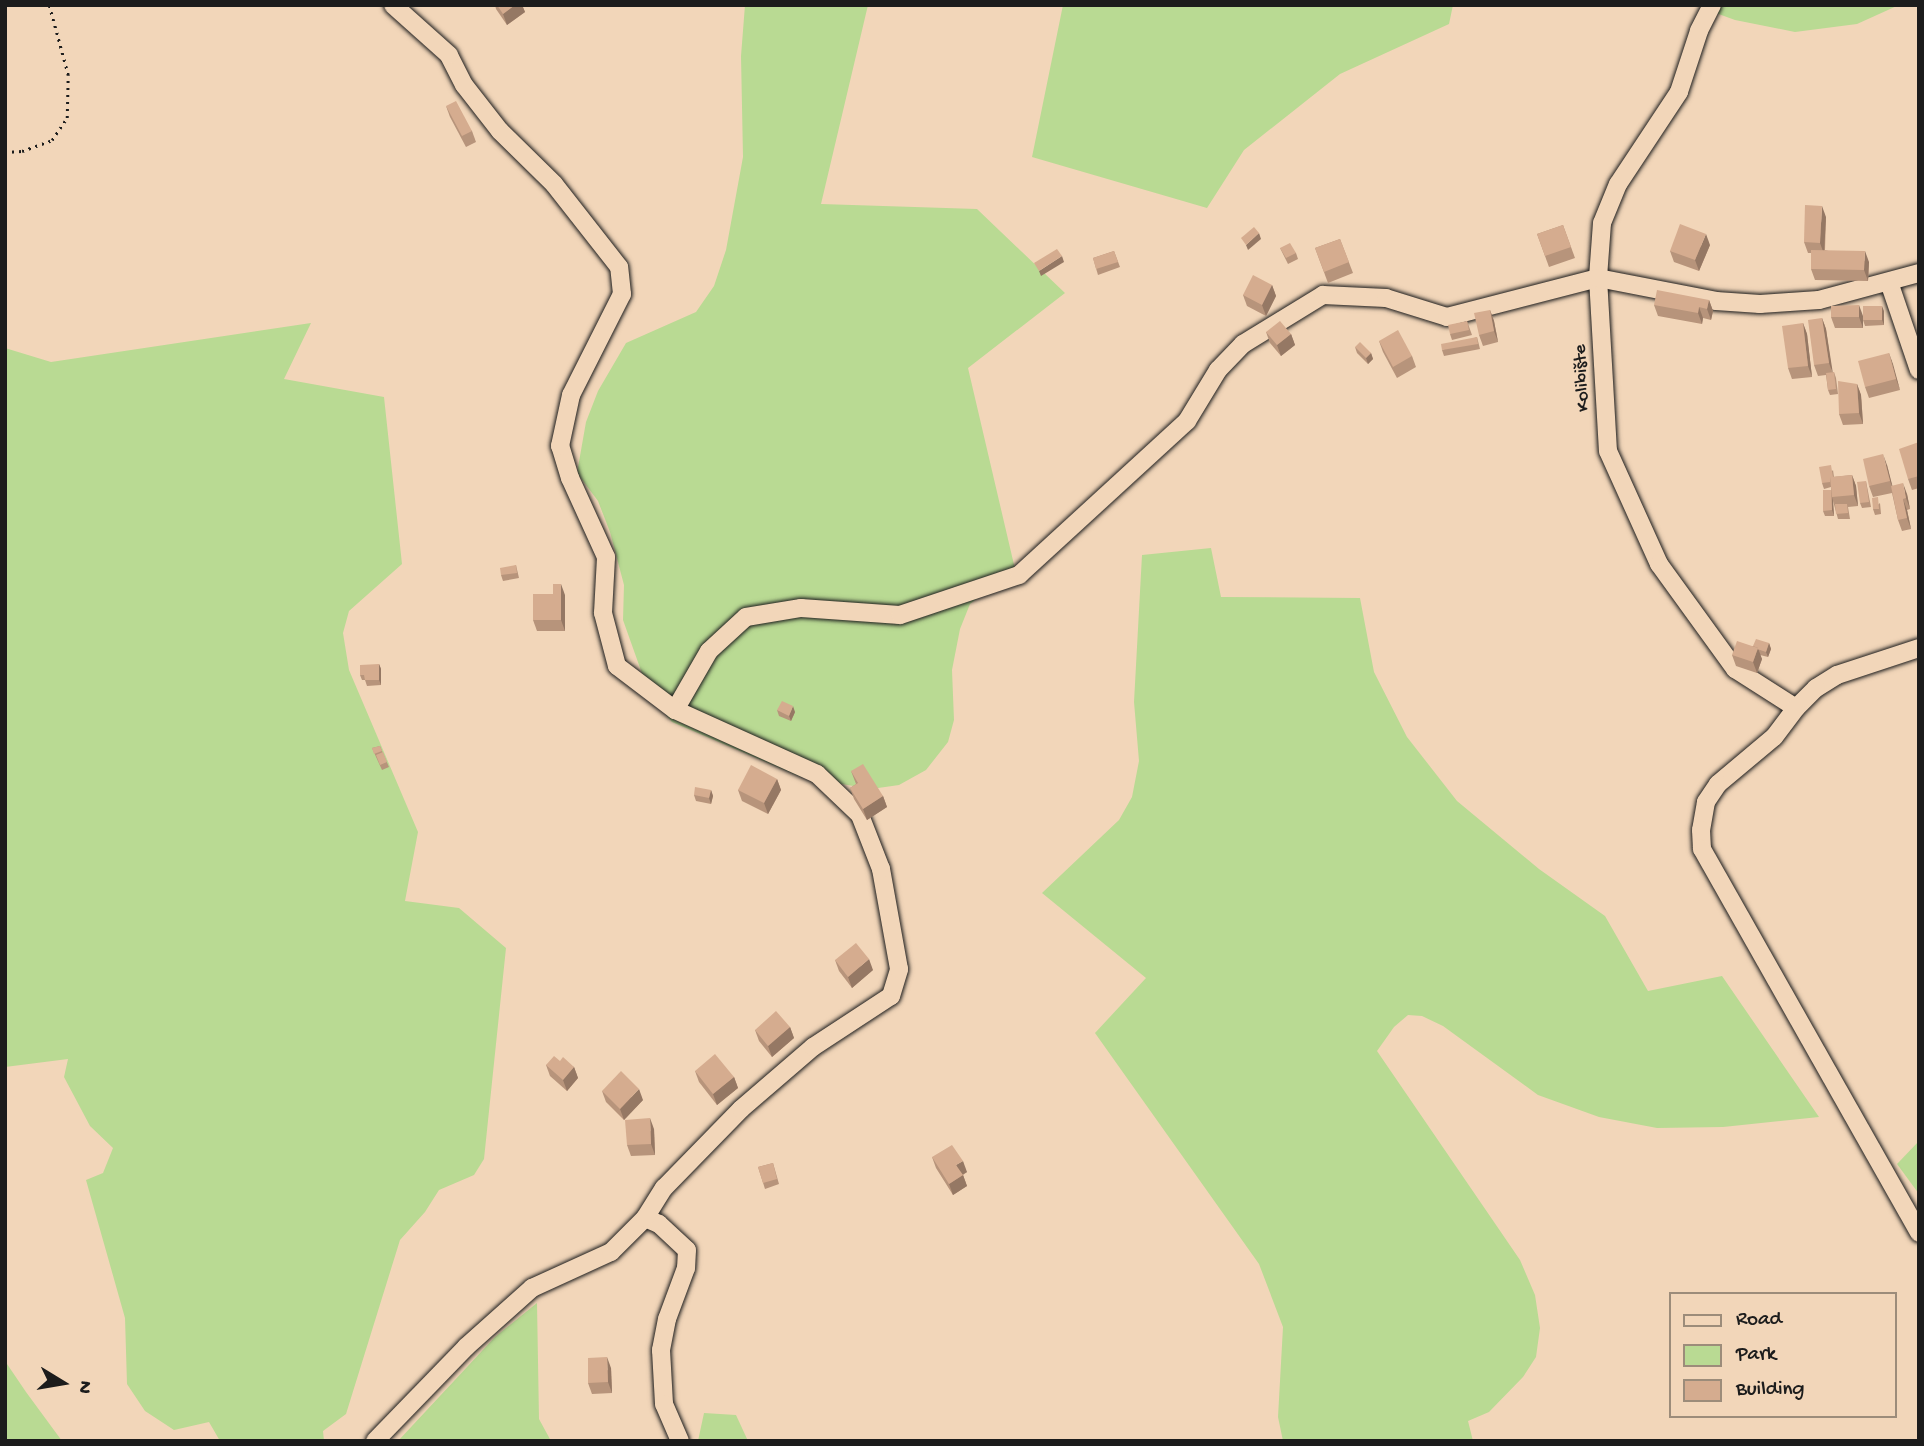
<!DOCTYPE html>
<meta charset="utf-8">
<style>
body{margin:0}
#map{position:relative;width:1924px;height:1446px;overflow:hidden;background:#f2d6b9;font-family:"Gochi Hand",sans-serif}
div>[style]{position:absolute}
.green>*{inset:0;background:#b9da93}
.path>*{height:2.5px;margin-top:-1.25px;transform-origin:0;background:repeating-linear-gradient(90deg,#1c1c1c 0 2px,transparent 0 7px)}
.roads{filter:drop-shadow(0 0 2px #1c1c1c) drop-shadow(0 0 2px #1c1c1c)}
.minor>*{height:18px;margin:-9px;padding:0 9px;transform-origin:9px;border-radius:9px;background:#f2d6b9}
.wall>*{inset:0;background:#b7947b}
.shaded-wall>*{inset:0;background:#957864}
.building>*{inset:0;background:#d5ac8f}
span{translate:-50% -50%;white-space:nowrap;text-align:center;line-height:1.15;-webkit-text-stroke:5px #f2d6b9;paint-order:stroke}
.street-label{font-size:19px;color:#1c1c1c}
.frame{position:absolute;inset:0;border:7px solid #1c1c1c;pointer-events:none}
.legend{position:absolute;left:1669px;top:1292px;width:228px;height:126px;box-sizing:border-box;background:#f2d6b9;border:2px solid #9c8c7a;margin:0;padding:9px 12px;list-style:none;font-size:21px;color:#1c1c1c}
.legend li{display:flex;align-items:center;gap:14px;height:35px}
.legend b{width:35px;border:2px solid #9c8c7a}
.north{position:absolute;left:28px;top:1348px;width:70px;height:70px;-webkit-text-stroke:5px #f2d6b9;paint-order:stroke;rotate:101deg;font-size:19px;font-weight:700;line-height:28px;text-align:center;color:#1c1c1c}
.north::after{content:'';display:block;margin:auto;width:24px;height:32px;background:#1c1c1c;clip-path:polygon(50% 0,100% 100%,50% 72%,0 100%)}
</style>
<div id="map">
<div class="green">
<i style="clip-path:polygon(745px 5px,868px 5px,821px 204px,977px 209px,1065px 293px,968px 368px,1015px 569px,970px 604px,960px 629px,952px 670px,954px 720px,948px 742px,926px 770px,899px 785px,871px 789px,801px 777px,672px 722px,650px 696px,623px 620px,624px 585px,610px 532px,598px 501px,577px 473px,586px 422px,598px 391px,626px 343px,696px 312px,714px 286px,726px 250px,743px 157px,741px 56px)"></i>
<i style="clip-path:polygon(1063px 5px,1453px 5px,1449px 24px,1340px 74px,1244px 150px,1207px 208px,1032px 157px)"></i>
<i style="clip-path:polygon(1716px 5px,1899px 5px,1857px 24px,1795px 32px,1735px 20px,1713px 12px)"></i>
<i style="clip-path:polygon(311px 323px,284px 379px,384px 397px,402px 564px,349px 611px,343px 633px,349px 670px,418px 832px,405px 901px,459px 908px,506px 948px,484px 1159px,474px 1175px,439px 1190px,425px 1212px,400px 1240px,346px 1414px,323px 1431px,324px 1441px,220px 1441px,209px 1422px,174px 1430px,145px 1411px,127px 1384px,125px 1318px,86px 1180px,103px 1173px,113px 1148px,90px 1126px,64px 1077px,68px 1059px,5px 1067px,5px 348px,51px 362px)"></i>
<i style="clip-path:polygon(1211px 548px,1221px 597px,1360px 598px,1374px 672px,1407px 737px,1457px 801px,1539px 869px,1605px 916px,1648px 991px,1722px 976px,1819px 1117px,1723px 1127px,1657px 1128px,1599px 1117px,1538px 1095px,1443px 1026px,1422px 1016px,1408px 1015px,1394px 1027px,1377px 1051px,1520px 1260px,1535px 1295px,1540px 1328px,1536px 1357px,1523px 1377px,1489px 1412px,1468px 1421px,1473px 1441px,1283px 1441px,1278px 1417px,1283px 1327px,1259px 1264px,1095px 1033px,1146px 978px,1042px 893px,1119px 820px,1132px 797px,1139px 761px,1134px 702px,1142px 555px)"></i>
<i style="clip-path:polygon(1919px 1141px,1919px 1194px,1897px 1164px)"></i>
<i style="clip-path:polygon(537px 1303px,539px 1419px,551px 1441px,398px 1441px,495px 1337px)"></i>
<i style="clip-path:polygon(5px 1361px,26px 1392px,62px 1441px,5px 1441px)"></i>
<i style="clip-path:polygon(704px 1413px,736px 1415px,748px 1441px,698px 1441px)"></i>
</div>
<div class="path">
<i style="left:5px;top:152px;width:17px;rotate:-3deg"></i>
<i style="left:22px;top:151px;width:32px;rotate:-20deg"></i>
<i style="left:52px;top:140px;width:27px;rotate:-56deg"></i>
<i style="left:67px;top:118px;width:43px;rotate:-88.7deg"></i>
<i style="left:68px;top:75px;width:73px;rotate:-105.2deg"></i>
</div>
<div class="roads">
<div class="minor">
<i style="left:1712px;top:5px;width:29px;rotate:117deg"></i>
<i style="left:1699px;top:31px;width:64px;rotate:108.2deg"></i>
<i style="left:1679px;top:92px;width:110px;rotate:123.5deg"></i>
<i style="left:1618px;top:184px;width:42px;rotate:112.3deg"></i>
<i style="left:1602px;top:223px;width:55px;rotate:94.2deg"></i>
<i style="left:1598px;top:278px;width:173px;rotate:86.7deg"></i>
<i style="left:1608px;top:451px;width:124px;rotate:65.7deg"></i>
<i style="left:1659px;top:564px;width:130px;rotate:54.1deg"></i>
<i style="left:1735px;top:669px;width:72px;rotate:32.6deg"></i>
<i style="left:1889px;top:282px;width:93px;rotate:71.2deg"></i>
<i style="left:1919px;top:648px;width:86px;rotate:161.8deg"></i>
<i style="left:1837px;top:675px;width:25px;rotate:148deg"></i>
<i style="left:1816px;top:688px;width:28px;rotate:135deg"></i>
<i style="left:1796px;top:708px;width:36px;rotate:127deg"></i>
<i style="left:1774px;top:737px;width:73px;rotate:140deg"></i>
<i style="left:1718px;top:784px;width:22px;rotate:124deg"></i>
<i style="left:1706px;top:802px;width:28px;rotate:100deg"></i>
<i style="left:1701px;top:830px;width:19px;rotate:87deg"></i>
<i style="left:1702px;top:849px;width:441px;rotate:60.5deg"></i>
<i style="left:675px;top:710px;width:68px;rotate:-60deg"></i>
<i style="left:709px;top:651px;width:50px;rotate:-42.6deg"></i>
<i style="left:746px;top:617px;width:56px;rotate:-9.3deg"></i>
<i style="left:801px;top:608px;width:99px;rotate:4deg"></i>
<i style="left:900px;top:615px;width:126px;rotate:-18.6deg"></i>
<i style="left:1019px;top:575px;width:228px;rotate:-42.5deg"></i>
<i style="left:1187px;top:421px;width:60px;rotate:-58.7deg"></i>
<i style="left:1218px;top:370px;width:36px;rotate:-46deg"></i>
<i style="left:1243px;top:344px;width:94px;rotate:-31.5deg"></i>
<i style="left:1323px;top:295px;width:63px;rotate:2.7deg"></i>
<i style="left:1386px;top:298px;width:64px;rotate:17.3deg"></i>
<i style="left:1447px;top:317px;width:156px;rotate:-14.5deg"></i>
<i style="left:1598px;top:278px;width:120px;rotate:11deg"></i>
<i style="left:1716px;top:301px;width:44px;rotate:3.9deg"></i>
<i style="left:1760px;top:304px;width:59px;rotate:-3.9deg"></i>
<i style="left:1819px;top:300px;width:104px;rotate:-15.1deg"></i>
<i style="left:645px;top:1218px;width:15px;rotate:23deg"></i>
<i style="left:659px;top:1224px;width:38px;rotate:43deg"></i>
<i style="left:687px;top:1250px;width:18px;rotate:93deg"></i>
<i style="left:686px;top:1268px;width:54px;rotate:110.4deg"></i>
<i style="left:667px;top:1319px;width:32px;rotate:101deg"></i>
<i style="left:661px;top:1350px;width:54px;rotate:86.8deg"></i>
<i style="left:664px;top:1404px;width:40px;rotate:66.6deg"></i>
<i style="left:375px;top:1441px;width:131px;rotate:-45.9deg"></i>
<i style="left:466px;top:1347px;width:89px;rotate:-41.8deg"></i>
<i style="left:532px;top:1288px;width:87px;rotate:-24.5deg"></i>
<i style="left:611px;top:1252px;width:48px;rotate:-45deg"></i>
<i style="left:645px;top:1218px;width:36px;rotate:-58deg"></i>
<i style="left:664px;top:1188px;width:110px;rotate:-45.7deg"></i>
<i style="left:741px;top:1109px;width:95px;rotate:-40.7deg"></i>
<i style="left:813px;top:1047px;width:93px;rotate:-33.2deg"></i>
<i style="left:891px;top:996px;width:28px;rotate:-73deg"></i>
<i style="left:899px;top:969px;width:102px;rotate:-100.2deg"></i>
<i style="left:881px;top:869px;width:58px;rotate:-111.3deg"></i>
<i style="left:860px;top:815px;width:59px;rotate:-136.4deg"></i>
<i style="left:817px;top:774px;width:156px;rotate:-155.7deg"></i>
<i style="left:675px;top:710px;width:73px;rotate:-142.8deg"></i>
<i style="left:617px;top:666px;width:55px;rotate:-104.8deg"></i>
<i style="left:603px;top:613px;width:56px;rotate:-86.9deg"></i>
<i style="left:606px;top:557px;width:87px;rotate:-114.5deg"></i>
<i style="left:570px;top:478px;width:34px;rotate:-107deg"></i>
<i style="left:560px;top:446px;width:52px;rotate:-77.8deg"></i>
<i style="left:571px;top:395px;width:113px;rotate:-63.2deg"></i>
<i style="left:622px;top:294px;width:27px;rotate:-96deg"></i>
<i style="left:619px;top:267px;width:105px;rotate:-128.1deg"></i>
<i style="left:554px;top:184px;width:76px;rotate:-135.5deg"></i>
<i style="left:500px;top:131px;width:58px;rotate:-128deg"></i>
<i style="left:464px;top:85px;width:34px;rotate:-117deg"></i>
<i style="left:449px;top:55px;width:75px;rotate:-138.2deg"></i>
</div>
</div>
<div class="wall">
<i style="clip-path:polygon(495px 5px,522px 5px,525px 12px,507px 25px,496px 9px)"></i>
<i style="clip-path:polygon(446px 106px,472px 131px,476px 142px,466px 147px,450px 117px)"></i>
<i style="clip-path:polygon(1826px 217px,1825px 250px,1869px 262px,1868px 281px,1815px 280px,1811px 269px,1811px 253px,1808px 253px,1804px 242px)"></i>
<i style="clip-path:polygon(1563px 225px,1575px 258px,1549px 267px,1537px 234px)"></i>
<i style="clip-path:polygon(1340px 239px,1353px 273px,1328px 283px,1315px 248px)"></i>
<i style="clip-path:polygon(1710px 245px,1699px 271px,1674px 262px,1670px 251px)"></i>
<i style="clip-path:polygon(1280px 248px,1296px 253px,1298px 259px,1288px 264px)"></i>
<i style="clip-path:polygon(1114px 251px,1120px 267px,1098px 275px,1093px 258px)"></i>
<i style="clip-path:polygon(1272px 285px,1276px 296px,1266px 316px,1247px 306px,1243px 295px)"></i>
<i style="clip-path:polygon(1709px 300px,1713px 311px,1711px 320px,1703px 318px,1702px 324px,1658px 316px,1654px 305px)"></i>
<i style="clip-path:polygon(1490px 310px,1494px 321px,1498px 342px,1483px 346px,1479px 335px)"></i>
<i style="clip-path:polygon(1884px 311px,1884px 325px,1865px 326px,1863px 320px)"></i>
<i style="clip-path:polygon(1863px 316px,1863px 328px,1835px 328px,1831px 317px)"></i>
<i style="clip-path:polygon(1822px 318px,1826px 329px,1832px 372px,1834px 372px,1836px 378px,1838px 394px,1830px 395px,1828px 390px,1826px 375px,1818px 376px,1814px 365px)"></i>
<i style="clip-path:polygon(1467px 321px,1472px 335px,1452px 340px,1450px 334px)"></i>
<i style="clip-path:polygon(1803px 323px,1807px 334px,1812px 377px,1792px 379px,1788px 368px)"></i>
<i style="clip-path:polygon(1266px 332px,1291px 334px,1295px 345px,1281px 356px,1270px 343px)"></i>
<i style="clip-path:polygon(1477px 337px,1480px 349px,1444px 356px,1442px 350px)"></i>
<i style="clip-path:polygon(1379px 341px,1412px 356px,1416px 367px,1397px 378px,1383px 352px)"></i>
<i style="clip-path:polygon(1355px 347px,1371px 353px,1373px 359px,1368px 364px,1357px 353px)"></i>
<i style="clip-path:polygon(1889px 353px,1900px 390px,1869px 398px,1865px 387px)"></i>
<i style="clip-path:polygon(1857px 384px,1861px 395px,1863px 424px,1843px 425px,1839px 414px)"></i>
<i style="clip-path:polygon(1919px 442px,1919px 488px,1912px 490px,1908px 479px)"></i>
<i style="clip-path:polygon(1887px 465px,1892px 486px,1907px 494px,1910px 509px,1907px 510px,1911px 529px,1902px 531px,1898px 520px,1892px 493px,1873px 497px,1869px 486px)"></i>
<i style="clip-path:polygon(1833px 470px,1834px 477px,1852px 475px,1856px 486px,1858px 506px,1848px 507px,1850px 519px,1838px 519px,1833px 501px,1834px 516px,1825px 516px,1823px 511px,1831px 490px,1831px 487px,1824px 489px,1822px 483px)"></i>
<i style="clip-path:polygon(1866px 481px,1871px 507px,1862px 508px,1860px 503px)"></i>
<i style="clip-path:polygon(1880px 503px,1881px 514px,1875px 515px,1873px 509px)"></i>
<i style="clip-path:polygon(516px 565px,519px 578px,503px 581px,501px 575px)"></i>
<i style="clip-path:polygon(565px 595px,565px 631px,537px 631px,533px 620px)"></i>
<i style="clip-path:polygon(1769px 643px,1771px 649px,1768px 657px,1760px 655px,1762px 659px,1757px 673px,1736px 666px,1732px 655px,1753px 646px)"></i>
<i style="clip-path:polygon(379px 664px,381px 669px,381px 685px,367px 686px,365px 680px,362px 680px,360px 675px)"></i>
<i style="clip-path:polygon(777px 710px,795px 712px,791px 721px,779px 716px)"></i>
<i style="clip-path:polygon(380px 746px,389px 767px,382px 770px,372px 748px)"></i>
<i style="clip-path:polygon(851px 771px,883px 796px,887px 807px,867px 820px,854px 799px,850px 788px,856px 784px)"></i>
<i style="clip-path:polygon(777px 779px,781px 790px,768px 814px,742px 801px,738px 790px)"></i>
<i style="clip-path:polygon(711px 790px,713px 796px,711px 804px,696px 801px,694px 795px)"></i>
<i style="clip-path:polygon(835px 960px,873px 970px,852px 988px,839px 971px)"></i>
<i style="clip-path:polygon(790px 1027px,794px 1038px,772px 1057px,759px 1041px,755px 1030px)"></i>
<i style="clip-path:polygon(560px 1061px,574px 1067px,578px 1078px,567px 1091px,550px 1076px,546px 1065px)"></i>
<i style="clip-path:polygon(695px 1071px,734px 1077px,738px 1088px,717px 1105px,699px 1082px)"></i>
<i style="clip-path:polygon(602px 1091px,643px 1100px,624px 1120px,606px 1102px)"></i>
<i style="clip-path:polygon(654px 1129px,655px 1155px,631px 1156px,627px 1145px)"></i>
<i style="clip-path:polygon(932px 1157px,967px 1172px,963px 1175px,967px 1186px,953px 1195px,936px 1168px)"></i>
<i style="clip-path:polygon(773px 1163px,779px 1184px,765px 1189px,758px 1167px)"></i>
<i style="clip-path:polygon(611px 1368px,612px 1393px,592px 1394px,588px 1383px)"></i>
</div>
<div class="shaded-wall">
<i style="clip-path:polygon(515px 5px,522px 5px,525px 12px,507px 25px,503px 14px)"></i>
<i style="clip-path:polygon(1822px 206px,1826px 217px,1824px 254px,1820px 243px)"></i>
<i style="clip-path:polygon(1259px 233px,1261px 239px,1248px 250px,1246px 245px)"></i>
<i style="clip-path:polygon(1706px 234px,1710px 245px,1699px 271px,1695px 260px)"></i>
<i style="clip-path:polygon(1865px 251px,1869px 262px,1868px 281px,1864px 270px)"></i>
<i style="clip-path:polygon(1062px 256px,1064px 262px,1041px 276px,1039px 271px)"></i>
<i style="clip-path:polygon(1272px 285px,1276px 296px,1266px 316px,1262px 305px)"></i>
<i style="clip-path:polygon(1709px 300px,1713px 311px,1711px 320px,1707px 309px)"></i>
<i style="clip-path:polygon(1859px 305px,1863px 316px,1863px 328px,1859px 317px)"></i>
<i style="clip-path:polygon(1882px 306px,1884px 311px,1884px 325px,1882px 320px)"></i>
<i style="clip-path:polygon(1699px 307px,1703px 318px,1702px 324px,1698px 313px)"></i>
<i style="clip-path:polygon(1490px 310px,1494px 321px,1498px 342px,1494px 331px)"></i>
<i style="clip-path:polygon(1822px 318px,1826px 329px,1833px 374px,1829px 363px)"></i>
<i style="clip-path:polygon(1803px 323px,1807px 334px,1812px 377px,1808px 366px)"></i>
<i style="clip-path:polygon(1291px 334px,1295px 345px,1281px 356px,1277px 345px)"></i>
<i style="clip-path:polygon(1371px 353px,1373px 359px,1368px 364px,1366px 358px)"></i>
<i style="clip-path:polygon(1889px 353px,1893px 364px,1900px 390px,1896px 379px)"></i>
<i style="clip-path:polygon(1857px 384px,1861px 395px,1863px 424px,1859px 413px)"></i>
<i style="clip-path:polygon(1883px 454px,1887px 465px,1894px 492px,1890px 481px)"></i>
<i style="clip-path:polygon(1852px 475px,1856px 486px,1858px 506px,1854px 495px)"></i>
<i style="clip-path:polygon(1903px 483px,1907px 494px,1910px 509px,1906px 498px)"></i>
<i style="clip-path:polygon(1832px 497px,1833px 501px,1834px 516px,1832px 510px)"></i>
<i style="clip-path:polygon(1903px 499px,1907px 510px,1911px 529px,1907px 518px)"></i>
<i style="clip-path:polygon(561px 584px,565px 595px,565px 631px,561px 620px)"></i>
<i style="clip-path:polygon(1769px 643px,1771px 649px,1768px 657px,1766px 652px)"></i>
<i style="clip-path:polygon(1758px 648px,1762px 659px,1757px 673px,1753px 662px)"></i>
<i style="clip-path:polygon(379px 664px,381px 669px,381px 685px,379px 680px)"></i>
<i style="clip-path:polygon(793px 706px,795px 712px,791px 721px,789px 716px)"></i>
<i style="clip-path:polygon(777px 779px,781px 790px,768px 814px,764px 803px)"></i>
<i style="clip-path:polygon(711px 790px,713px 796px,711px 804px,709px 798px)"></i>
<i style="clip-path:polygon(883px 796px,887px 807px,867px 820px,863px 809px)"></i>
<i style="clip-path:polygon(869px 959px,873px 970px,852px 988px,848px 977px)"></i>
<i style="clip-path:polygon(790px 1027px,794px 1038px,772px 1057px,768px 1046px)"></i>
<i style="clip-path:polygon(574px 1067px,578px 1078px,567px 1091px,563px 1080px)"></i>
<i style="clip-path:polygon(734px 1077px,738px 1088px,717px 1105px,713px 1094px)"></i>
<i style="clip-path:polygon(639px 1089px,643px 1100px,624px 1120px,620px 1109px)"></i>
<i style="clip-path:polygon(650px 1118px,654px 1129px,655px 1155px,651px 1144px)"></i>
<i style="clip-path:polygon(963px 1161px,967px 1172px,960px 1176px,956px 1165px)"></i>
<i style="clip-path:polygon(963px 1175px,967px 1186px,953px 1195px,949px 1184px)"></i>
<i style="clip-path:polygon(607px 1357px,611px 1368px,612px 1393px,608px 1382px)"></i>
</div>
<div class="building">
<i style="clip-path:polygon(497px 5px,515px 5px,503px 14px)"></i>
<i style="clip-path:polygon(456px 101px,472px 131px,462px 136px,446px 106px)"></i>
<i style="clip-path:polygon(1805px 205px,1822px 206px,1820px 243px,1804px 242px)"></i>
<i style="clip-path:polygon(1680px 224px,1706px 234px,1695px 260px,1670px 251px)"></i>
<i style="clip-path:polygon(1563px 225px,1571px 247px,1545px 256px,1537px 234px)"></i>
<i style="clip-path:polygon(1254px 227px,1259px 233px,1246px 245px,1241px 238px)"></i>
<i style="clip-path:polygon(1340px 239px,1349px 262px,1324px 272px,1315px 248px)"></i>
<i style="clip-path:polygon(1290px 243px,1296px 253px,1286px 258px,1280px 248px)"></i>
<i style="clip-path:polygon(1057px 249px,1062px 256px,1039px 271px,1034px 263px)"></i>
<i style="clip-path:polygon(1811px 250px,1865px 251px,1864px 270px,1811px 269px)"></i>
<i style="clip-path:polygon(1114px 251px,1118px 262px,1096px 269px,1093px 258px)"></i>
<i style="clip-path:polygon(1253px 275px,1272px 285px,1262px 305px,1243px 295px)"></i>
<i style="clip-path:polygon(1657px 290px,1709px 300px,1707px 309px,1699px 307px,1698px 313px,1654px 305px)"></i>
<i style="clip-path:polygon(1859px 305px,1859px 317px,1831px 317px,1831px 306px)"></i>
<i style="clip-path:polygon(1863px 306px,1882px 306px,1882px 320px,1863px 320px)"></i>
<i style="clip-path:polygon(1490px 310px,1494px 331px,1479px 335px,1474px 313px)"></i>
<i style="clip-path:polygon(1822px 318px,1829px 363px,1814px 365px,1808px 320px)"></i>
<i style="clip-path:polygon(1280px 321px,1291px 334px,1277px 345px,1266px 332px)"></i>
<i style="clip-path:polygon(1467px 321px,1469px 330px,1450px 334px,1448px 325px)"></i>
<i style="clip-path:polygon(1803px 323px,1808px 366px,1788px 368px,1782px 326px)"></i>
<i style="clip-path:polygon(1398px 330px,1412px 356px,1393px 367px,1379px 341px)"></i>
<i style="clip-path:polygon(1477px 337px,1478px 344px,1442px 350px,1441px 344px)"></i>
<i style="clip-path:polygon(1360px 342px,1371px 353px,1366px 358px,1355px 347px)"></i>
<i style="clip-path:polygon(1889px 353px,1896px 379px,1865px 387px,1858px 361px)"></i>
<i style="clip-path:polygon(1834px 372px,1836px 389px,1828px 390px,1826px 373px)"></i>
<i style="clip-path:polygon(1838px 381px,1857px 384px,1859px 413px,1839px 414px)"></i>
<i style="clip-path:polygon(1919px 442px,1919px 476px,1908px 479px,1899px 449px)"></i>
<i style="clip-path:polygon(1883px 454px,1890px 481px,1869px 486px,1863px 459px)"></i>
<i style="clip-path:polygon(1831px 465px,1833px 477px,1830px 477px,1830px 482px,1822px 483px,1819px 467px)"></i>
<i style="clip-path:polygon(1852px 475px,1854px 495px,1832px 497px,1830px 477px)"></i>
<i style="clip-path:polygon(1866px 481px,1869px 502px,1860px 503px,1857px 482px)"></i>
<i style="clip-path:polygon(1903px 483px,1906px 498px,1903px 499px,1907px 518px,1898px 520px,1891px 486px)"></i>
<i style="clip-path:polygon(1823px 490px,1831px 490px,1832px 510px,1823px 511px)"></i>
<i style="clip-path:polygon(1878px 497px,1879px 509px,1873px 509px,1872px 498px)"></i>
<i style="clip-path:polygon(1835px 504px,1847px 504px,1848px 513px,1836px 514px)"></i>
<i style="clip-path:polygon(516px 565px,517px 573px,501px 575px,500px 568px)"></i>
<i style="clip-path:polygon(553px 584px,561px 584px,561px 620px,533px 620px,533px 594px,553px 594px)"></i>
<i style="clip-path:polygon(1756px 639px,1769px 643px,1766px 652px,1757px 649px,1758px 648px,1753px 646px)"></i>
<i style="clip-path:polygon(1737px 641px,1758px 648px,1753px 662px,1732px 655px)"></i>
<i style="clip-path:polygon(379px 664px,379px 680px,365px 680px,364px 675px,360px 675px,360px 665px)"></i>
<i style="clip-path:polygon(782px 701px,793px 706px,789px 716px,777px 710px)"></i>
<i style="clip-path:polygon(380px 746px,382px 751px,374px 754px,372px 748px)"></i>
<i style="clip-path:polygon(383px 752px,387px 762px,380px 765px,376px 755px)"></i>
<i style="clip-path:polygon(863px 764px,883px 796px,863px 809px,850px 788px,858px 783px,851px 771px)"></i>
<i style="clip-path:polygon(751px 765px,777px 779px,764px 803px,738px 790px)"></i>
<i style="clip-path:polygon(695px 787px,711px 790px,709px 798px,694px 795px)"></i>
<i style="clip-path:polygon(856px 943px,869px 959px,848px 977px,835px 960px)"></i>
<i style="clip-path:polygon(776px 1011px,790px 1027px,768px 1046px,755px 1030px)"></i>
<i style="clip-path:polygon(715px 1054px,734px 1077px,713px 1094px,695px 1071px)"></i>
<i style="clip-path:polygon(554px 1056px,560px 1061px,563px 1057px,574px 1067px,563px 1080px,546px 1065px)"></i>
<i style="clip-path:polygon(621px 1071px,639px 1089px,620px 1109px,602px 1091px)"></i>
<i style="clip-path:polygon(650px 1118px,651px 1144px,627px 1145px,625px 1120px)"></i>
<i style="clip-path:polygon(952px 1145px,963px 1161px,956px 1165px,963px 1175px,949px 1184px,932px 1157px)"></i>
<i style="clip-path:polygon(773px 1163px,777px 1179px,763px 1183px,758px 1167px)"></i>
<i style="clip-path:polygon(607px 1357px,608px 1382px,588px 1383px,588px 1358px)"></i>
</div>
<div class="street-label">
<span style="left:1583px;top:378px;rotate:-93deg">Kolibište</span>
</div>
<div class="frame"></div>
<ul class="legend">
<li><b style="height:9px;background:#f2d6b9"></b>Road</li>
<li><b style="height:19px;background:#b9da93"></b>Park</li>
<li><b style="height:19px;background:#d5ac8f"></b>Building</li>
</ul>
<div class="north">N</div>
</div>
